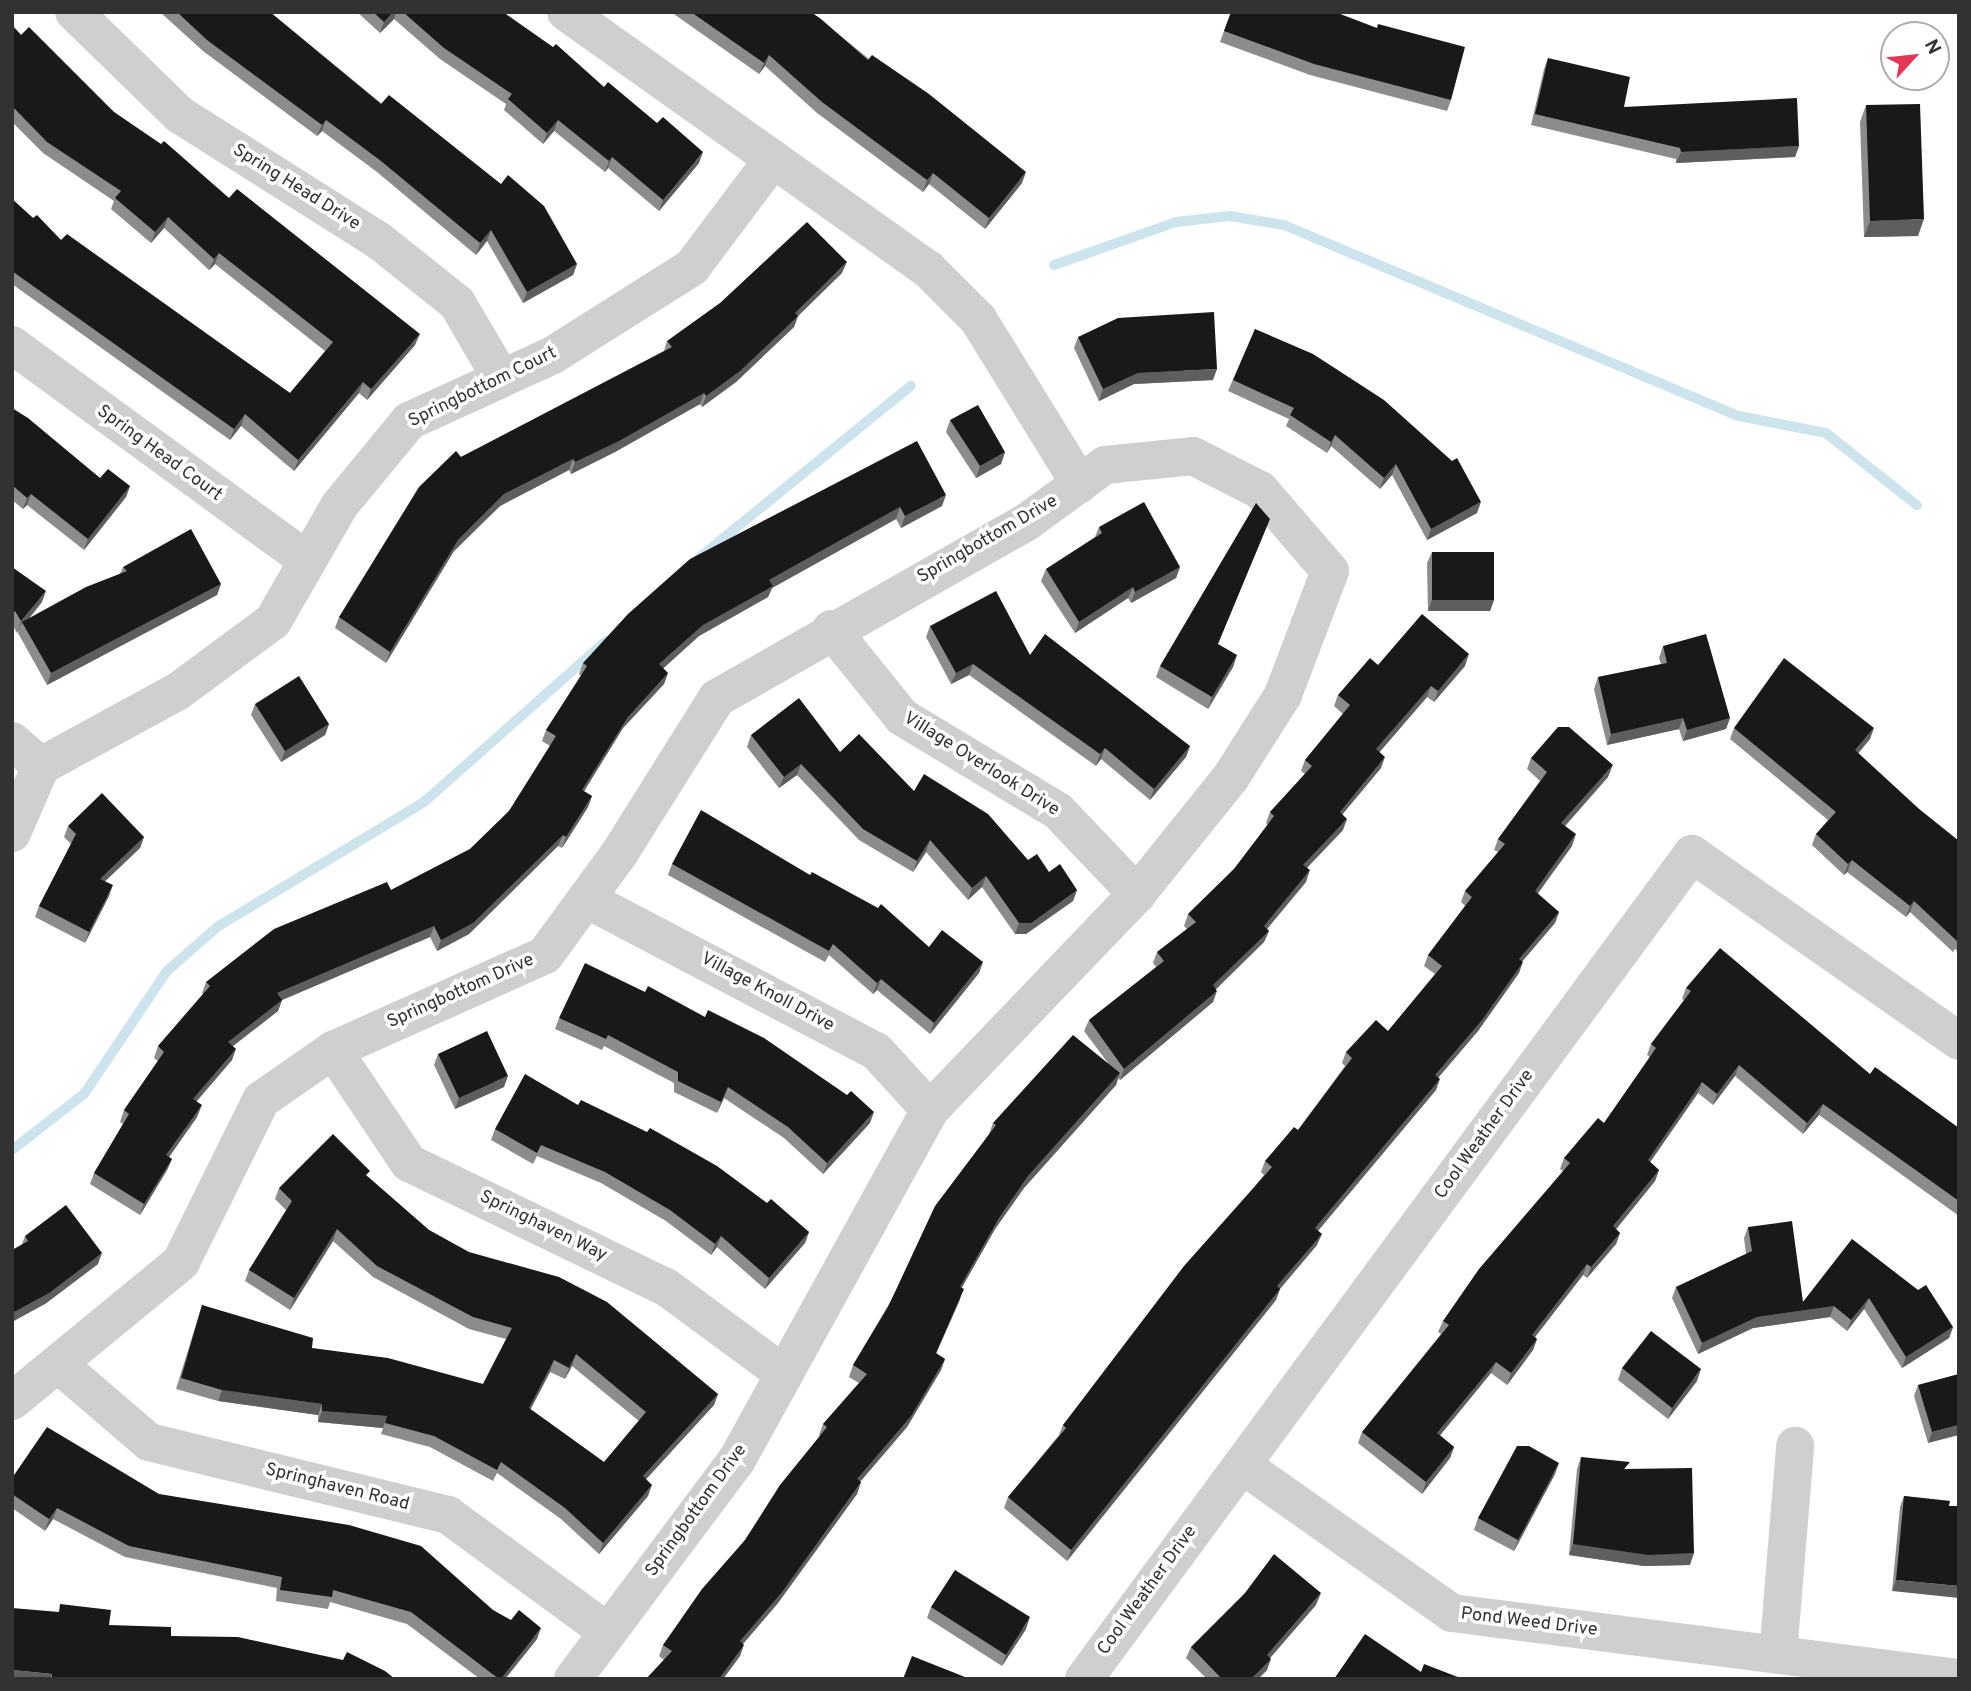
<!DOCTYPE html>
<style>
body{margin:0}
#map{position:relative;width:1971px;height:1691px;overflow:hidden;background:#fff;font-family:Overpass,sans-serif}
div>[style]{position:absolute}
.stream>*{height:10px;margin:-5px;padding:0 5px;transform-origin:5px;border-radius:5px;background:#cde4ed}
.minor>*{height:38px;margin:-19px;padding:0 19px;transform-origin:19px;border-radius:19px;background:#cfcfcf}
.wall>*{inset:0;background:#8c8c8c}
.shaded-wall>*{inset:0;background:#5e5e5e}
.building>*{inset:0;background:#191919}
span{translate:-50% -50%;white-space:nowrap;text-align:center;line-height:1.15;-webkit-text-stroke:7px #fff;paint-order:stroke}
.street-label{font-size:18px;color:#323232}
.frame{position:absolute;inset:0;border:14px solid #323232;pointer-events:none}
.north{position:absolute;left:1880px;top:21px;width:70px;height:70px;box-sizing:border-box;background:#fff;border:2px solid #adadad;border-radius:50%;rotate:63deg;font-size:19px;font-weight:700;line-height:28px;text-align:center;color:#323232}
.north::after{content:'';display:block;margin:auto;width:24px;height:32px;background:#e53757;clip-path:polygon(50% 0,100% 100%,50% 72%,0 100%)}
</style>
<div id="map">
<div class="stream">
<i style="left:1054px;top:265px;width:129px;rotate:-19.4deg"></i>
<i style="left:1176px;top:222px;width:54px;rotate:-6.3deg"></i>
<i style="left:1230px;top:216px;width:55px;rotate:9.5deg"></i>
<i style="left:1284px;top:225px;width:493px;rotate:22.8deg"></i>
<i style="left:1739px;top:416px;width:89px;rotate:11.1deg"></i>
<i style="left:1826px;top:433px;width:116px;rotate:38.4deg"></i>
<i style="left:699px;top:558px;width:273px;rotate:-39.1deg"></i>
<i style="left:12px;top:1150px;width:91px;rotate:-37.9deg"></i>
<i style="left:84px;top:1094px;width:148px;rotate:-56deg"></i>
<i style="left:167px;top:971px;width:67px;rotate:-41.3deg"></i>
<i style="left:217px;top:927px;width:242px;rotate:-31.1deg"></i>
<i style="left:424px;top:802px;width:243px;rotate:-41.5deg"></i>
</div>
<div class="minor">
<i style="left:74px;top:12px;width:148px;rotate:44.2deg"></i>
<i style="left:180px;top:115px;width:234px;rotate:32.3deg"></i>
<i style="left:378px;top:240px;width:101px;rotate:38.6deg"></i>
<i style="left:457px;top:303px;width:87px;rotate:59.6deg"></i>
<i style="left:566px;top:12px;width:444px;rotate:35.4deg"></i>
<i style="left:928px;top:269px;width:71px;rotate:45deg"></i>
<i style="left:978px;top:319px;width:194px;rotate:58.3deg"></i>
<i style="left:12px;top:345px;width:366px;rotate:36.1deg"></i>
<i style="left:831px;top:629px;width:113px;rotate:51.1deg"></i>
<i style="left:902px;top:717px;width:182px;rotate:31.1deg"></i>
<i style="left:1058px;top:811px;width:115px;rotate:46.4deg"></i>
<i style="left:12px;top:741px;width:38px;rotate:41deg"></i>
<i style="left:12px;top:833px;width:73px;rotate:-66.6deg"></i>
<i style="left:41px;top:766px;width:155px;rotate:-28.6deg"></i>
<i style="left:177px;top:692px;width:119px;rotate:-36.5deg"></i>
<i style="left:273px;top:621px;width:133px;rotate:-60.1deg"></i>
<i style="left:339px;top:506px;width:110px;rotate:-50.5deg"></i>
<i style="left:409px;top:421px;width:158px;rotate:-24.6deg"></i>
<i style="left:553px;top:355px;width:165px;rotate:-32.3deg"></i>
<i style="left:692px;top:267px;width:135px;rotate:-53.1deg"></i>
<i style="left:586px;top:899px;width:327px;rotate:27.7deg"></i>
<i style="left:876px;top:1051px;width:80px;rotate:47.5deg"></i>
<i style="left:333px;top:1050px;width:136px;rotate:56.1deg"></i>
<i style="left:409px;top:1163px;width:285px;rotate:25.8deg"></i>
<i style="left:666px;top:1287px;width:147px;rotate:36.4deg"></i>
<i style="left:58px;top:1364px;width:120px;rotate:40.6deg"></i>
<i style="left:149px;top:1442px;width:308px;rotate:13.7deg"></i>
<i style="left:448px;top:1515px;width:198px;rotate:36.2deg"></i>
<i style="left:12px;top:1401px;width:219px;rotate:-39.4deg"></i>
<i style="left:181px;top:1262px;width:181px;rotate:-63.7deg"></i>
<i style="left:261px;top:1100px;width:88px;rotate:-34.8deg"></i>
<i style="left:333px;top:1050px;width:232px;rotate:-24.1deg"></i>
<i style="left:545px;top:955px;width:125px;rotate:-53.8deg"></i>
<i style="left:619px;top:854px;width:184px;rotate:-57.9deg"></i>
<i style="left:717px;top:698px;width:358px;rotate:-29.6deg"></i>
<i style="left:1028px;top:521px;width:95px;rotate:-36deg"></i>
<i style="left:1105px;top:465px;width:88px;rotate:-5.8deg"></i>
<i style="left:1193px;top:456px;width:75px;rotate:26.9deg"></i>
<i style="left:1260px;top:490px;width:107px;rotate:49.2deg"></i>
<i style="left:1330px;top:571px;width:133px;rotate:110.8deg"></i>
<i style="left:1283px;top:695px;width:97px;rotate:122.4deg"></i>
<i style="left:1231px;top:777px;width:150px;rotate:128.8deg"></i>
<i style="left:1137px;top:894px;width:299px;rotate:133.8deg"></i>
<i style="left:930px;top:1110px;width:401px;rotate:118.9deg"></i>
<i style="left:736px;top:1461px;width:272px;rotate:126.8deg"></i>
<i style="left:1242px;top:1465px;width:257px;rotate:35.2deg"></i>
<i style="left:1452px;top:1613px;width:511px;rotate:7.31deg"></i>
<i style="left:1778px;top:1655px;width:210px;rotate:-85.3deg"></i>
<i style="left:1084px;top:1679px;width:1025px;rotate:-53.61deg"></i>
<i style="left:1692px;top:854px;width:326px;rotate:35deg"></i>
</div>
<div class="wall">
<i style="clip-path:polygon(160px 12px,270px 12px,577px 264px,573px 275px,523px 303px,487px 241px,476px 255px,377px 172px,322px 131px,317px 136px,203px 51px)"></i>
<i style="clip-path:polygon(357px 12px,503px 12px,604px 87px,699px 163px,659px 211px,608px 168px,605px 172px,554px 131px,543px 144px,504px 110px,506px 104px,440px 59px,394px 19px,380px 33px)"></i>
<i style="clip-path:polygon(671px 12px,811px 12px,1022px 183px,985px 229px,929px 184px,923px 192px,817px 113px,765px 66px,759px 74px)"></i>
<i style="clip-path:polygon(1231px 12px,1451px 100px,1447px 111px,1310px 75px,1220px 42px)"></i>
<i style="clip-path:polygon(12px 25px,21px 35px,114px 112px,229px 198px,415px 345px,367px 400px,359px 393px,294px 471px,241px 426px,230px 440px,12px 284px,12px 199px,33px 218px,61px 240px,290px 393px,325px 351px,215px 264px,209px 270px,164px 228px,151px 243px,111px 209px,114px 201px,43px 153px,12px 122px)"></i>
<i style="clip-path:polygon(1548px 58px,1624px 107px,1799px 146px,1795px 157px,1676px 163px,1676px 159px,1531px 125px,1544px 69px)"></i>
<i style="clip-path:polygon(1866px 105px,1918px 236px,1864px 237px,1860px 122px)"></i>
<i style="clip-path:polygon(842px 273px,798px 316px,794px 327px,736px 382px,702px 407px,700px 404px,615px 452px,571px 474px,569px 470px,500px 506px,454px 551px,386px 663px,335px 628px,339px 617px,461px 457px,664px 351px,667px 341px)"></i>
<i style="clip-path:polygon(1255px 329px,1477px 513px,1427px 540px,1392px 475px,1380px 489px,1331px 446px,1327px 453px,1286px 426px,1289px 419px,1228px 391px)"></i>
<i style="clip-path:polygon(1078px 337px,1213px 380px,1134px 384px,1099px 401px,1074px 348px)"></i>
<i style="clip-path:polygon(12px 408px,100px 478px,130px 486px,126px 497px,84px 550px,27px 505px,23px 509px,12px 500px)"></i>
<i style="clip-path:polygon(950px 420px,1005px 452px,1001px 464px,976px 478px,946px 432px)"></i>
<i style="clip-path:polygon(917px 441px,942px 506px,901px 528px,896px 519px,772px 588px,768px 597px,699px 636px,663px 668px,668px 673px,664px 684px,623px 728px,584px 791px,592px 796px,588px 807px,562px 848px,558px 846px,469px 934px,437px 951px,430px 937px,282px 1000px,278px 1011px,233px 1046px,232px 1060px,196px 1102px,197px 1117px,169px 1157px,172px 1159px,167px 1170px,140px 1215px,90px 1184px,94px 1173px,123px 1124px,120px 1122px,124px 1110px,158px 1061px,154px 1058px,158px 1046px,203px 994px,202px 993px,206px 982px,391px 890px,470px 849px,509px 811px,550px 746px,542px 741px,546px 730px,581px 676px,579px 674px,583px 663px)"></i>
<i style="clip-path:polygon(1099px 527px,1180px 567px,1176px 578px,1131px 603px,1128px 598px,1075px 633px,1041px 581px,1046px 569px,1095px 537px)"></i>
<i style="clip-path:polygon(1432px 552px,1494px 600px,1490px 611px,1428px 611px,1427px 563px)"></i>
<i style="clip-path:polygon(12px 567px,42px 602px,29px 619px,120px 574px,123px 567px,221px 584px,217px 595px,47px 685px,18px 633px,19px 631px,17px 633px,12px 624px)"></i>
<i style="clip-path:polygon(930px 626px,1030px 655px,1190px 746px,1186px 757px,1150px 800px,1101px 759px,1096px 766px,969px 675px,951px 684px,926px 637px)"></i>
<i style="clip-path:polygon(1663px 646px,1730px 718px,1726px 729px,1683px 741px,1679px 729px,1607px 745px,1594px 689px,1598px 677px,1661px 664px,1659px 658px)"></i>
<i style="clip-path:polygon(1237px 655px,1233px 667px,1208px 709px,1156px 677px,1160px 666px)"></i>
<i style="clip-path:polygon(1378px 665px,1465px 666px,1434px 702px,1427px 697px,1379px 752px,1381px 768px,1342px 815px,1343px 830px,1307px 868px,1306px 882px,1267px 929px,1269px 931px,1264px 942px,1216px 989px,1213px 1002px,1120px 1080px,1118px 1078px,1116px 1085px,1024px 1188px,995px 1229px,962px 1287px,960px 1300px,936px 1354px,945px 1359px,941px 1370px,907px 1427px,860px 1482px,861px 1482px,857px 1494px,778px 1603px,743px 1644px,740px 1656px,723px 1679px,646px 1679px,664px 1660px,659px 1656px,663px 1645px,745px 1540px,820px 1436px,819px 1435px,823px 1424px,859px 1383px,849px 1377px,853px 1365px,989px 1134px,993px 1123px,1108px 1063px,1084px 1031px,1089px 1020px,1156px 967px,1153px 963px,1157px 952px,1187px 929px,1184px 926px,1188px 914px,1234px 869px,1268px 825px,1266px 823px,1270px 812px,1305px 774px,1301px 771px,1305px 760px,1343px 714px,1334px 706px,1338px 695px)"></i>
<i style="clip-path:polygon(255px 704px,329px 724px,325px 735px,281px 762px,251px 715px)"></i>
<i style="clip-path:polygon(1734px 728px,1870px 739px,1858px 753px,1919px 809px,1959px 841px,1959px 952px,1955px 949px,1953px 952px,1910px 912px,1906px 917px,1847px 872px,1844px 875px,1812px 845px,1816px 834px,1828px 820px,1730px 739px)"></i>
<i style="clip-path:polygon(751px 735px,840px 752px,914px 791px,1077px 890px,1073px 901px,1026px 934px,1015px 934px,982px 887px,968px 900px,926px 852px,913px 872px,859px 840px,797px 775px,779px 788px,747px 747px)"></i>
<i style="clip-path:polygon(1531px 758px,1608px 777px,1565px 826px,1572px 846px,1537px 894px,1559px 912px,1555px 923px,1522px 961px,1519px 973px,1478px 1031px,1438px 1078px,1436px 1090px,1318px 1231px,1317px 1245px,1280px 1289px,1276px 1300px,1067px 1561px,1004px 1508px,1008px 1497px,1059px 1435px,1063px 1425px,1264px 1175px,1261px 1172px,1265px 1161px,1298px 1130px,1345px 1066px,1342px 1063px,1346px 1052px,1388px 1031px,1435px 974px,1424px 966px,1428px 955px,1465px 906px,1461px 902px,1465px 891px,1498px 852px,1494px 850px,1498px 839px,1540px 781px,1527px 769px)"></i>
<i style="clip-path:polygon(68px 826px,144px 837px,140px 848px,105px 881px,109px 896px,85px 943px,35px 917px,39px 906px,71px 844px,64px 837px)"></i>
<i style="clip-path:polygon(672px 864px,929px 947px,983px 962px,979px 973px,930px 1034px,877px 990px,873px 994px,829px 955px,825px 962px,668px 875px)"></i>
<i style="clip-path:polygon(1686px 988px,1870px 1074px,1959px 1128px,1959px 1216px,1819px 1115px,1803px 1134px,1735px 1076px,1713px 1105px,1698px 1093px,1650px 1162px,1659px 1170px,1655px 1181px,1616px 1229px,1620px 1233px,1616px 1244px,1587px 1278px,1583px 1275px,1535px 1337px,1537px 1339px,1533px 1350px,1507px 1385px,1491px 1373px,1440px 1435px,1454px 1447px,1450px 1458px,1422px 1494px,1358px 1443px,1362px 1432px,1441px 1334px,1438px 1332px,1443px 1321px,1563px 1171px,1560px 1169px,1564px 1158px,1604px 1123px,1650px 1057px,1647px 1055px,1651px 1044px,1684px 1000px,1682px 999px)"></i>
<i style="clip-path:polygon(559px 1018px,870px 1123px,823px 1174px,784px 1138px,724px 1098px,717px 1113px,674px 1092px,674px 1083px,604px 1046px,602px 1050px,555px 1029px)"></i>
<i style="clip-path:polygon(438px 1054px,504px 1087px,455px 1109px,434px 1065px)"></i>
<i style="clip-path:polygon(578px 1105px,767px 1203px,809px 1232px,805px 1243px,765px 1289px,717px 1247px,711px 1255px,666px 1221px,601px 1183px,537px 1156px,533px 1164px,491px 1140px,495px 1129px)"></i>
<i style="clip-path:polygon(evenodd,368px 1177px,429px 1230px,718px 1394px,714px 1405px,646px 1479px,648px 1496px,599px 1554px,561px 1519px,497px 1473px,493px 1481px,430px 1447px,381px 1434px,383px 1428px,318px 1422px,318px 1415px,218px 1401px,176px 1389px,202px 1305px,312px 1348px,483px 1384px,506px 1339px,469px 1329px,373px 1277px,333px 1241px,290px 1310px,245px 1281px,249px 1270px,286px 1210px,275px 1199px,279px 1188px,368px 1177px,572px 1366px,639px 1421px,604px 1462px,530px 1409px,550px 1372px,565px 1379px,572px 1366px)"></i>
<i style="clip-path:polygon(1748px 1227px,1803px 1302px,1852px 1239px,1953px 1327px,1949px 1338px,1902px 1368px,1864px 1309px,1847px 1331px,1830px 1317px,1753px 1328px,1698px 1354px,1672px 1298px,1676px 1287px,1746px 1254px,1744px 1238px)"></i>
<i style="clip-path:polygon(25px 1236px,98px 1264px,45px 1304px,22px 1244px)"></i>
<i style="clip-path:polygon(1622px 1368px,1697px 1381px,1668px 1419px,1618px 1380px)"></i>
<i style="clip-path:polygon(1959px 1374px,1928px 1443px,1914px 1396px,1918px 1385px)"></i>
<i style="clip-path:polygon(1581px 1457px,1627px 1469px,1690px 1565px,1644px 1566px,1569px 1555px,1577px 1469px)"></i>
<i style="clip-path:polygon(1555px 1474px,1514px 1551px,1474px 1530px,1478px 1518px)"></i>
<i style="clip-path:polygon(12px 1478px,159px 1494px,493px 1610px,537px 1639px,505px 1679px,480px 1679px,407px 1624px,330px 1602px,328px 1609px,276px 1601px,277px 1588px,125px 1557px,53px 1519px,45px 1531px,12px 1508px)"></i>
<i style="clip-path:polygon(1904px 1496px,1950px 1501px,1892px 1591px,1900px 1507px)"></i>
<i style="clip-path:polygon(1316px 1605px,1270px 1658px,1267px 1670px,1258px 1679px,1207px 1679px,1186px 1658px,1191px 1647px)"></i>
<i style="clip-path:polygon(931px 1607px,1026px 1629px,1002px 1666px,927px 1618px)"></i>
</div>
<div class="shaded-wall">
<i style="clip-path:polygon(393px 12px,396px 12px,394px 19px,380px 33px,384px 22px)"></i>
<i style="clip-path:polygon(769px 55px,765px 66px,759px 74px,764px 63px)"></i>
<i style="clip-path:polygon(326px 120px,322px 131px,317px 136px,322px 125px)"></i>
<i style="clip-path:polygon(558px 120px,554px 131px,543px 144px,547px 133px)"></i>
<i style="clip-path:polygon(1799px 146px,1795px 157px,1676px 163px,1681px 152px)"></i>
<i style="clip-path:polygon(703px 152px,699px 163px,659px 211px,663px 200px)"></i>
<i style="clip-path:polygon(612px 157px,608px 168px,605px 172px,609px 161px)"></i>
<i style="clip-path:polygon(1026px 172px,1022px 183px,985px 229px,989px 218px)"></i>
<i style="clip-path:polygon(933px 173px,929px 184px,923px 192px,927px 180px)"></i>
<i style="clip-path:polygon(168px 217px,164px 228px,151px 243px,155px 232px)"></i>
<i style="clip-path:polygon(1924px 219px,1918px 236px,1864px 237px,1870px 221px)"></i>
<i style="clip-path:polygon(491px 230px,487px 241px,476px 255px,480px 243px)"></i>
<i style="clip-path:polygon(219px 253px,215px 264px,209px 270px,214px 259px)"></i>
<i style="clip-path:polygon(847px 262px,842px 273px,798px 316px,794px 327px,736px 382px,702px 407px,706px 396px,795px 313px)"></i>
<i style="clip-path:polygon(577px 264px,573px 275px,523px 303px,527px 292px)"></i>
<i style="clip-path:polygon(420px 334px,415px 345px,367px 400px,371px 389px)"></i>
<i style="clip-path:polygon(1217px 369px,1213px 380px,1134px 384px,1099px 401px,1103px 389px,1138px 373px)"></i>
<i style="clip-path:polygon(363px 382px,359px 393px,294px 471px,298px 460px)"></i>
<i style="clip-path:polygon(704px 393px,700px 404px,615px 452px,571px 474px,575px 462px)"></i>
<i style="clip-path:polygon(245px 414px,241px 426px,230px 440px,234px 429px)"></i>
<i style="clip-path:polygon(1335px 435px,1331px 446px,1327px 453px,1331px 442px)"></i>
<i style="clip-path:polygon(1005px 452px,1001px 464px,976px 478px,980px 466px)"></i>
<i style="clip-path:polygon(573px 459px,569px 470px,500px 506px,454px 551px,386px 663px,390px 652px,458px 540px,504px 494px)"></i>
<i style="clip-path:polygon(1396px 464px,1392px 475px,1380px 489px,1384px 478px)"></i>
<i style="clip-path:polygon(130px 486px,126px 497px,84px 550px,88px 539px)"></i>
<i style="clip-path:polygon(31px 494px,27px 505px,23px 509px,27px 498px)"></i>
<i style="clip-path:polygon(946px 495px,942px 506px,901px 528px,905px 516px)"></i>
<i style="clip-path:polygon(1481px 502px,1477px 513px,1427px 540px,1431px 529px)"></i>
<i style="clip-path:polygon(900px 507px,896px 519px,772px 588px,768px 597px,699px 636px,655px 676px,659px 664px,703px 625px,769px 580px)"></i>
<i style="clip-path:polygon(1180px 567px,1176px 578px,1131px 603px,1135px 592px)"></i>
<i style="clip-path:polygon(221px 584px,217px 595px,47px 685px,51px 673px)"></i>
<i style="clip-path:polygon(1133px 587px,1128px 598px,1075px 633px,1079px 622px)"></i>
<i style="clip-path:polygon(46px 591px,42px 602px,23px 625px,22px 622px,17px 633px,21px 621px)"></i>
<i style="clip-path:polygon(1432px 600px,1494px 600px,1490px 611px,1428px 611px)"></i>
<i style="clip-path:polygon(1469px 654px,1465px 666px,1434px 702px,1438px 691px)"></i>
<i style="clip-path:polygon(1237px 655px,1233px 667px,1208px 709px,1212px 697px)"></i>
<i style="clip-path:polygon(973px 664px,969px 675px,951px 684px,956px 673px)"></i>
<i style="clip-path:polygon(668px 673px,664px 684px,623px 728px,578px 801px,582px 790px,628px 717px)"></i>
<i style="clip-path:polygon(1431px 686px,1427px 697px,1372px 761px,1376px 749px)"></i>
<i style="clip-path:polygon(1683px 718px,1679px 729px,1607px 745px,1611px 734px)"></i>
<i style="clip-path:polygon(1730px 718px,1726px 729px,1683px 741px,1687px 730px)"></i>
<i style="clip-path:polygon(329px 724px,325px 735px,281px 762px,285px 751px)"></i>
<i style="clip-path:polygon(1874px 728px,1870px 739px,1851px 762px,1855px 750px)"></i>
<i style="clip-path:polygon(1190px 746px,1186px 757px,1150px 800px,1154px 789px)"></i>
<i style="clip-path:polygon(1105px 748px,1101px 759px,1096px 766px,1100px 754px)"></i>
<i style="clip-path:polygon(1385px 757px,1381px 768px,1335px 823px,1340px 812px)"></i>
<i style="clip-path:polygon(801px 764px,797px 775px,779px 788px,784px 777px)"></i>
<i style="clip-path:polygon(1613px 765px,1608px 777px,1557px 835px,1561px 823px)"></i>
<i style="clip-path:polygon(592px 796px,588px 807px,562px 848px,566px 837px)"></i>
<i style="clip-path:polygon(1347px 819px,1343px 830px,1299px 876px,1303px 865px)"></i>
<i style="clip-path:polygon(1576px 834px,1572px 846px,1531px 903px,1535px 891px)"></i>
<i style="clip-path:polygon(563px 835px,558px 846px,469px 934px,437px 951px,441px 940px)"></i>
<i style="clip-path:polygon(144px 837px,140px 848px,96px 890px,100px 879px)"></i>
<i style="clip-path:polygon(930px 840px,926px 852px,913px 872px,917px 861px)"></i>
<i style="clip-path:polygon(1852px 860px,1847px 872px,1844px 875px,1848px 864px)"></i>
<i style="clip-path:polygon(1310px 870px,1306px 882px,1260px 937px,1264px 926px)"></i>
<i style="clip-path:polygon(986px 876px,982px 887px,968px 900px,972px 888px)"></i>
<i style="clip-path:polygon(113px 885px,109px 896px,85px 943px,89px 932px)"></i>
<i style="clip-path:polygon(1077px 890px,1073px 901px,1026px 934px,1015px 934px,1019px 923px)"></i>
<i style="clip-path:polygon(1914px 901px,1910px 912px,1906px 917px,1910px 906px)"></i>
<i style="clip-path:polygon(1559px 912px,1555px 923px,1515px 970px,1519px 959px)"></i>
<i style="clip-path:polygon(434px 926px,430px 937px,282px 1000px,278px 1011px,224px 1053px,228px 1042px,277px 993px)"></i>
<i style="clip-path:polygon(1269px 931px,1264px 942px,1209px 996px,1213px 985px)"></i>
<i style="clip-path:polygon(983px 962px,979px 973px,930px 1034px,934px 1023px)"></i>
<i style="clip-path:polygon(1523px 962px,1519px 973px,1478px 1031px,1431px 1086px,1435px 1075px)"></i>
<i style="clip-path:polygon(881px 979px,877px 990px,873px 994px,877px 983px)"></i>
<i style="clip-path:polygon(1217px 991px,1213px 1002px,1120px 1080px,1124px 1069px)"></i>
<i style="clip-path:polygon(236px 1049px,232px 1060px,189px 1110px,193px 1099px)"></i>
<i style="clip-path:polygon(1739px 1065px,1735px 1076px,1713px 1105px,1717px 1094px)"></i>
<i style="clip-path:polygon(1120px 1073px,1116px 1085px,1024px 1188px,995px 1229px,956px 1298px,960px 1287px,999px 1218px,1028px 1176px)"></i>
<i style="clip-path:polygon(508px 1076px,504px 1087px,455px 1109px,459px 1098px)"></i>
<i style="clip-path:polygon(1440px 1079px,1436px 1090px,1311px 1239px,1315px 1228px)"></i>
<i style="clip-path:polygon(1702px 1082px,1698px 1093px,1644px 1171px,1648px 1160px)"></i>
<i style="clip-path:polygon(728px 1087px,724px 1098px,717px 1113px,721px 1102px)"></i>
<i style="clip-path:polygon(1823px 1104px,1819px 1115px,1803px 1134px,1807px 1123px)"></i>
<i style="clip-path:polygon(202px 1105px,197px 1117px,162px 1167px,166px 1155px)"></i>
<i style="clip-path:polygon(874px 1112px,870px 1123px,823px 1174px,827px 1163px)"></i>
<i style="clip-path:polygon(172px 1159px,167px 1170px,140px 1215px,144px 1204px)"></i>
<i style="clip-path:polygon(1659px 1170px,1655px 1181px,1609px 1238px,1613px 1226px)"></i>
<i style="clip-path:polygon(337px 1229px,333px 1241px,290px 1310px,294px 1298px)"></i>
<i style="clip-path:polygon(809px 1232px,805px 1243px,765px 1289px,769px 1278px)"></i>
<i style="clip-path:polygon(1620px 1233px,1616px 1244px,1587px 1278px,1591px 1267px)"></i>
<i style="clip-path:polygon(1322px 1234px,1317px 1245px,1273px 1297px,1277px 1286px)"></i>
<i style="clip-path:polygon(721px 1236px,717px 1247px,711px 1255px,715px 1244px)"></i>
<i style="clip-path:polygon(102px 1253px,98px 1264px,45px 1304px,12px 1322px,12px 1313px)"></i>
<i style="clip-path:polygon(1587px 1264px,1583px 1275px,1528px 1346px,1532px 1335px)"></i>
<i style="clip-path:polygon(1280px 1289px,1276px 1300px,1067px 1561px,1071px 1550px)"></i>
<i style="clip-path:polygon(1869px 1298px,1864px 1309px,1847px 1331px,1851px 1320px)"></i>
<i style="clip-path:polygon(1834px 1306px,1830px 1317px,1753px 1328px,1698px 1354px,1702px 1343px,1757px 1317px)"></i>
<i style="clip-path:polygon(1953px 1327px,1949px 1338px,1902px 1368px,1906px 1357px)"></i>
<i style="clip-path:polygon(1537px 1339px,1533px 1350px,1507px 1385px,1511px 1373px)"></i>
<i style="clip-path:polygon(576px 1354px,572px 1366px,565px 1379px,569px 1368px)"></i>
<i style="clip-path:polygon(945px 1359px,941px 1370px,907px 1427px,853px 1490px,857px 1479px)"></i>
<i style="clip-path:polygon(554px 1360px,550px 1372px,525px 1420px,529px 1408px)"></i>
<i style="clip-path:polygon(1496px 1362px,1491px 1373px,1433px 1444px,1437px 1433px)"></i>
<i style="clip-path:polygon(1701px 1369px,1697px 1381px,1668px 1419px,1672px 1408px)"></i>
<i style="clip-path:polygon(222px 1390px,322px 1404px,318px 1415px,218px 1401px)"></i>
<i style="clip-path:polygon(718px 1394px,714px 1405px,639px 1487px,643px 1476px)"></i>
<i style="clip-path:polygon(322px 1411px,387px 1416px,383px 1428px,318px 1422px)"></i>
<i style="clip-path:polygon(1959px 1425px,1959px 1435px,1928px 1443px,1932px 1432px)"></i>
<i style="clip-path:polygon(1454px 1447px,1450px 1458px,1422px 1494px,1426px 1482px)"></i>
<i style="clip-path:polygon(1559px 1463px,1555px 1474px,1514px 1551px,1518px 1540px)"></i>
<i style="clip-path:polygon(861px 1482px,857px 1494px,778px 1603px,736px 1652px,740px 1641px)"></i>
<i style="clip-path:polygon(652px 1485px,648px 1496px,599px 1554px,603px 1543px)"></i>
<i style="clip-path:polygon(57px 1508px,53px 1519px,45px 1531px,49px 1519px)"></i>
<i style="clip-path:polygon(1573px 1544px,1694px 1553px,1690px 1565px,1644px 1566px,1569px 1555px)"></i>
<i style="clip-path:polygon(1896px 1580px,1959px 1586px,1959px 1598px,1892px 1591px)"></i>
<i style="clip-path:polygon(1321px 1593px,1316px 1605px,1263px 1666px,1271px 1659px,1267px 1670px,1258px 1679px,1251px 1679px,1267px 1655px)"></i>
<i style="clip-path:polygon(1030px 1617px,1026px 1629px,1002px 1666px,1006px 1655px)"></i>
<i style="clip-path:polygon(541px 1628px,537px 1639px,505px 1679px,501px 1679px)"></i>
<i style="clip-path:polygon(744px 1645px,740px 1656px,723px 1679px,719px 1679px)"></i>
<i style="clip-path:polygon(12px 1670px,52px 1674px,50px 1679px,12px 1679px)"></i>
</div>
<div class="building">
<i style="clip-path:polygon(177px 12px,270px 12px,381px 104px,389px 95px,501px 184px,508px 175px,544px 206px,577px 264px,527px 292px,491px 230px,480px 243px,381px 161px,326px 120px,322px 125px,207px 40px)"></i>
<i style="clip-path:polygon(373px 12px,393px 12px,384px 22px)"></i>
<i style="clip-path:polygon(403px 12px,503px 12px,553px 47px,556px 44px,604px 87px,608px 82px,657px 123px,663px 117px,703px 152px,663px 200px,612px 157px,609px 161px,558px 120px,547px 133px,508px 99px,512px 94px,444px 48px)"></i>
<i style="clip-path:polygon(691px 12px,811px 12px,821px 19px,868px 60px,872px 55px,929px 94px,1026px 172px,989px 218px,933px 173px,927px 180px,822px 102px,769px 55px,764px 63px)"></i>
<i style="clip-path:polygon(1231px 12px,1335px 12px,1377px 28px,1378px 24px,1465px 47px,1451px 100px,1314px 64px,1224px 31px)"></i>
<i style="clip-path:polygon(12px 25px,21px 35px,29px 27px,114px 112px,161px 144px,164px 141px,229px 198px,237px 189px,420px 334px,371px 389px,363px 382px,298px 460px,245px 414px,234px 429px,12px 271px,12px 199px,33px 218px,37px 215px,61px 240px,67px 234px,290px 393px,333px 342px,219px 253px,214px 259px,168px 217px,155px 232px,115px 198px,121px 191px,47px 142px,12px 106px)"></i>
<i style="clip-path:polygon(1548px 58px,1630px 77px,1624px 107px,1797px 98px,1799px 146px,1681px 152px,1680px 148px,1535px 114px)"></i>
<i style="clip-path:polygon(1920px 104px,1924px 219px,1870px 221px,1866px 105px)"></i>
<i style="clip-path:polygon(807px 222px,847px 262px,795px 313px,798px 316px,740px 371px,706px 396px,704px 393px,619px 441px,575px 462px,573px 459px,504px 494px,458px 540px,390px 652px,339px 617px,419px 487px,456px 451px,461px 457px,672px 347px,667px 341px,720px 303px)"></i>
<i style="clip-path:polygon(1214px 312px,1217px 369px,1138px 373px,1103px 389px,1078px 337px,1118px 318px)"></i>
<i style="clip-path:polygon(1255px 329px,1313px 354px,1384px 400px,1452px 461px,1457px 458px,1481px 502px,1431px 529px,1396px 464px,1384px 478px,1335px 435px,1331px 442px,1290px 415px,1294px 408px,1233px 380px)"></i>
<i style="clip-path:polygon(978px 405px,1005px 452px,980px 466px,950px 420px)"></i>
<i style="clip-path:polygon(12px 408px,28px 418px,100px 478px,108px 469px,130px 486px,88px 539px,31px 494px,27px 498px,12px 485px)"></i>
<i style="clip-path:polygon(917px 441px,946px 495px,905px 516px,900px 507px,769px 580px,773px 586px,703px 625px,659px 664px,668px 673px,628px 717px,582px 790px,592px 796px,566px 837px,563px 835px,473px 923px,441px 940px,434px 926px,277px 993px,282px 1000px,228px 1042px,236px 1049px,193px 1099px,202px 1105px,166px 1155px,172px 1159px,144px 1204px,94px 1173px,129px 1114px,124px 1110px,164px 1052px,158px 1046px,210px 986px,206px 982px,274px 929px,387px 882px,391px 890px,470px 849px,509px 811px,556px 736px,546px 730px,587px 666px,583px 663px,628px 614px,690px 559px)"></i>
<i style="clip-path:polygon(1144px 502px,1180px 567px,1135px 592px,1133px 587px,1079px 622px,1046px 569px,1102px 533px,1099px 527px)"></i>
<i style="clip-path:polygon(1256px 503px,1270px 519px,1218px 644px,1237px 655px,1212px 697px,1160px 666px)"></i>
<i style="clip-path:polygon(191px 529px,221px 584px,51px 673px,22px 622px,86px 587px,127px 571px,123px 567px)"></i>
<i style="clip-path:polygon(1432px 552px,1494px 552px,1494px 600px,1432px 600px)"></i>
<i style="clip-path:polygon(12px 567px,46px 591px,21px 621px,15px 611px,12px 615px)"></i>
<i style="clip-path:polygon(996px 591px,1030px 655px,1045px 634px,1190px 746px,1154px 789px,1105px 748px,1100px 754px,973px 664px,956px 673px,930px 626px)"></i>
<i style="clip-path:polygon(1422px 614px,1469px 654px,1438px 691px,1431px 686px,1376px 749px,1385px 757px,1340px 812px,1347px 819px,1303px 865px,1310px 870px,1264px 926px,1269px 931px,1213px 985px,1217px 991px,1124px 1069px,1089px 1020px,1164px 961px,1157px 952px,1196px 922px,1188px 914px,1234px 869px,1274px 816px,1270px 812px,1312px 766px,1305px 760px,1350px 705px,1338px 695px,1370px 658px,1378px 665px)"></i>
<i style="clip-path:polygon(1706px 634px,1730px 718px,1687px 730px,1683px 718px,1611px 734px,1598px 677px,1667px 663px,1663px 646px)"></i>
<i style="clip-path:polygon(1784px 658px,1874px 728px,1855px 750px,1919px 809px,1959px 841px,1959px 939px,1957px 941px,1914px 901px,1910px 906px,1852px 860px,1848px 864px,1816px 834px,1836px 812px,1734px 728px)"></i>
<i style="clip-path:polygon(299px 676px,329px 724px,285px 751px,255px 704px)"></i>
<i style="clip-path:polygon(799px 698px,840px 752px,859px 734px,914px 791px,924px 774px,988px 814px,1028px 860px,1037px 854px,1049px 872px,1060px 864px,1077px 890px,1031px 923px,1019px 923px,986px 876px,972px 888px,930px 840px,917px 861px,863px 829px,801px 764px,784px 777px,751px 735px)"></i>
<i style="clip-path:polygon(1558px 727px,1569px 727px,1613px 765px,1561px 823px,1576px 834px,1535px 891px,1559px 912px,1519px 959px,1523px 962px,1482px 1020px,1435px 1075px,1440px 1079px,1315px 1228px,1322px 1234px,1277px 1286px,1280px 1289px,1071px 1550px,1008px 1497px,1066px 1428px,1063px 1425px,1184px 1266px,1272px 1167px,1265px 1161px,1294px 1127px,1298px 1130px,1352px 1058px,1346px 1052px,1376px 1020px,1388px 1031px,1442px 966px,1428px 955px,1472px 897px,1465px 891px,1505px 844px,1498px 839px,1547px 772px,1531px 758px)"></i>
<i style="clip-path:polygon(102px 793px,144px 837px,100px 879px,113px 885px,89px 932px,39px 906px,76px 834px,68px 826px)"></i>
<i style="clip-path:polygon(701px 810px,810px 875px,812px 872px,878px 908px,881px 904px,929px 947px,942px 930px,983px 962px,934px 1023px,881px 979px,877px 983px,833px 944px,829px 951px,672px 864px)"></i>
<i style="clip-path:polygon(1720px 948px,1870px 1074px,1875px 1067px,1959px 1128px,1959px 1201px,1823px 1104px,1807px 1123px,1739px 1065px,1717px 1094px,1702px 1082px,1648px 1160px,1659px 1170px,1613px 1226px,1620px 1233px,1591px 1267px,1587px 1264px,1532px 1335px,1537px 1339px,1511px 1373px,1496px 1362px,1437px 1433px,1454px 1447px,1426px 1482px,1362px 1432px,1449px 1325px,1443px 1321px,1479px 1269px,1570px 1163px,1564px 1158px,1598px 1118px,1604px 1123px,1656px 1048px,1651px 1044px,1691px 991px,1686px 988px)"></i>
<i style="clip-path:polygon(585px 963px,645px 992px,648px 986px,705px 1017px,708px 1010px,764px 1038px,847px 1095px,851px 1091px,874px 1112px,827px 1163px,788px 1127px,728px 1087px,721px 1102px,678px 1081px,678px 1072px,608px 1035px,606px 1039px,559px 1018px)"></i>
<i style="clip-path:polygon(487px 1031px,508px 1076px,459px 1098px,438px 1054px)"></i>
<i style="clip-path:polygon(1073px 1035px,1120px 1073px,1028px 1176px,999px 1218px,960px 1287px,964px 1289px,936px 1353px,945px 1359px,911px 1416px,857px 1479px,861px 1482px,782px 1592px,740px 1641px,744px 1645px,719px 1679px,646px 1679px,672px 1651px,663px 1645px,702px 1589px,745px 1540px,780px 1485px,827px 1427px,823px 1424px,867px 1374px,853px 1365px,888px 1307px,935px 1206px,996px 1125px,993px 1123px)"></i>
<i style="clip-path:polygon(525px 1074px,578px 1105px,581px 1100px,647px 1132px,650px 1128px,717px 1166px,767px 1203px,771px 1199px,809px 1232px,769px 1278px,721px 1236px,715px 1244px,670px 1210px,605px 1172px,541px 1145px,537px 1153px,495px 1129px)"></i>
<i style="clip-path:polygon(evenodd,333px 1134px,370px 1171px,366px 1175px,429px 1230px,469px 1252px,559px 1277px,607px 1302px,718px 1394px,643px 1476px,652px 1485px,603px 1543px,565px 1508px,501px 1462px,497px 1470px,434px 1436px,385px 1423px,387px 1416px,322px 1411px,322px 1404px,222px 1390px,181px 1378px,202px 1305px,313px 1338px,312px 1348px,388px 1358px,483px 1384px,512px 1328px,473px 1317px,377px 1266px,337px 1229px,294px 1298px,249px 1270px,292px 1201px,279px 1188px,333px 1134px,576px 1354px,646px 1412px,604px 1462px,529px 1408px,554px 1360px,569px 1368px,576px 1354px)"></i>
<i style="clip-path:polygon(66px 1205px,102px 1253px,49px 1293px,12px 1313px,12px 1250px,28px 1241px,25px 1236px)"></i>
<i style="clip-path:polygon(1792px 1221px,1803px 1302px,1852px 1239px,1918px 1290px,1926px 1285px,1953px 1327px,1906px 1357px,1869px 1298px,1851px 1320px,1834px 1306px,1757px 1317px,1702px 1343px,1676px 1287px,1752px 1251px,1748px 1227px)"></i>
<i style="clip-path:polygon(1651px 1331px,1701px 1369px,1672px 1408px,1622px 1368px)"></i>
<i style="clip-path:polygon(1959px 1374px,1959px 1425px,1932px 1432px,1918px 1385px)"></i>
<i style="clip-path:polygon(47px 1427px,159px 1494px,349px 1525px,421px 1546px,493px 1610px,511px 1620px,519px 1610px,541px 1628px,501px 1679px,499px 1679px,411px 1612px,333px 1590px,332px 1597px,280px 1590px,282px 1577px,129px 1546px,57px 1508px,49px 1519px,12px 1494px,12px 1478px)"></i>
<i style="clip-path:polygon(1517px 1446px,1529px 1446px,1559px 1463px,1518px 1540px,1478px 1518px)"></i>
<i style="clip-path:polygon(1581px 1457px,1630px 1462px,1624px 1469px,1692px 1468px,1694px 1553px,1648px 1555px,1573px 1544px)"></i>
<i style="clip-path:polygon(1904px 1496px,1950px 1501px,1949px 1506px,1959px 1506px,1959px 1586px,1896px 1580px)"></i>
<i style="clip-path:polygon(1274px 1554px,1321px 1593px,1267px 1655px,1271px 1659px,1251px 1679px,1222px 1679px,1191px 1647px,1245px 1593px)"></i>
<i style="clip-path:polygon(955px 1570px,1030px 1617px,1006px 1655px,931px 1607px)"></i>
<i style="clip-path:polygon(60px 1604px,111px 1610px,109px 1625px,171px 1627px,171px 1636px,238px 1637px,343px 1660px,347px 1652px,385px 1671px,395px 1679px,51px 1679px,52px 1674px,12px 1670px,12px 1608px,59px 1612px)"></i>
<i style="clip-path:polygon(1365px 1634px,1421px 1672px,1424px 1664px,1463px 1679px,1334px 1679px)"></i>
<i style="clip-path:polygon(912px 1656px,970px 1679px,903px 1679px)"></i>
</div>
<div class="street-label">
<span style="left:296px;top:188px;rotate:32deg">Spring Head Drive</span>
<span style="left:483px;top:388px;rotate:-26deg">Springbottom Court</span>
<span style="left:159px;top:454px;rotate:36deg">Spring Head Court</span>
<span style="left:988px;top:540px;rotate:-30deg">Springbottom Drive</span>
<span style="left:981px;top:765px;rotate:32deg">Village Overlook Drive</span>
<span style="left:461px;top:992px;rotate:-24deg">Springbottom Drive</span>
<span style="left:767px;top:993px;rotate:28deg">Village Knoll Drive</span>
<span style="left:1485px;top:1135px;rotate:-54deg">Cool Weather Drive</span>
<span style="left:543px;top:1227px;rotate:26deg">Springhaven Way</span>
<span style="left:337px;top:1488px;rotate:14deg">Springhaven Road</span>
<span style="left:697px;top:1511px;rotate:-54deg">Springbottom Drive</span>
<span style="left:1148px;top:1591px;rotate:-54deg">Cool Weather Drive</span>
<span style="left:1529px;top:1623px;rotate:7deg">Pond Weed Drive</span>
</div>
<div class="frame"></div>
<div class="north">N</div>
</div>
